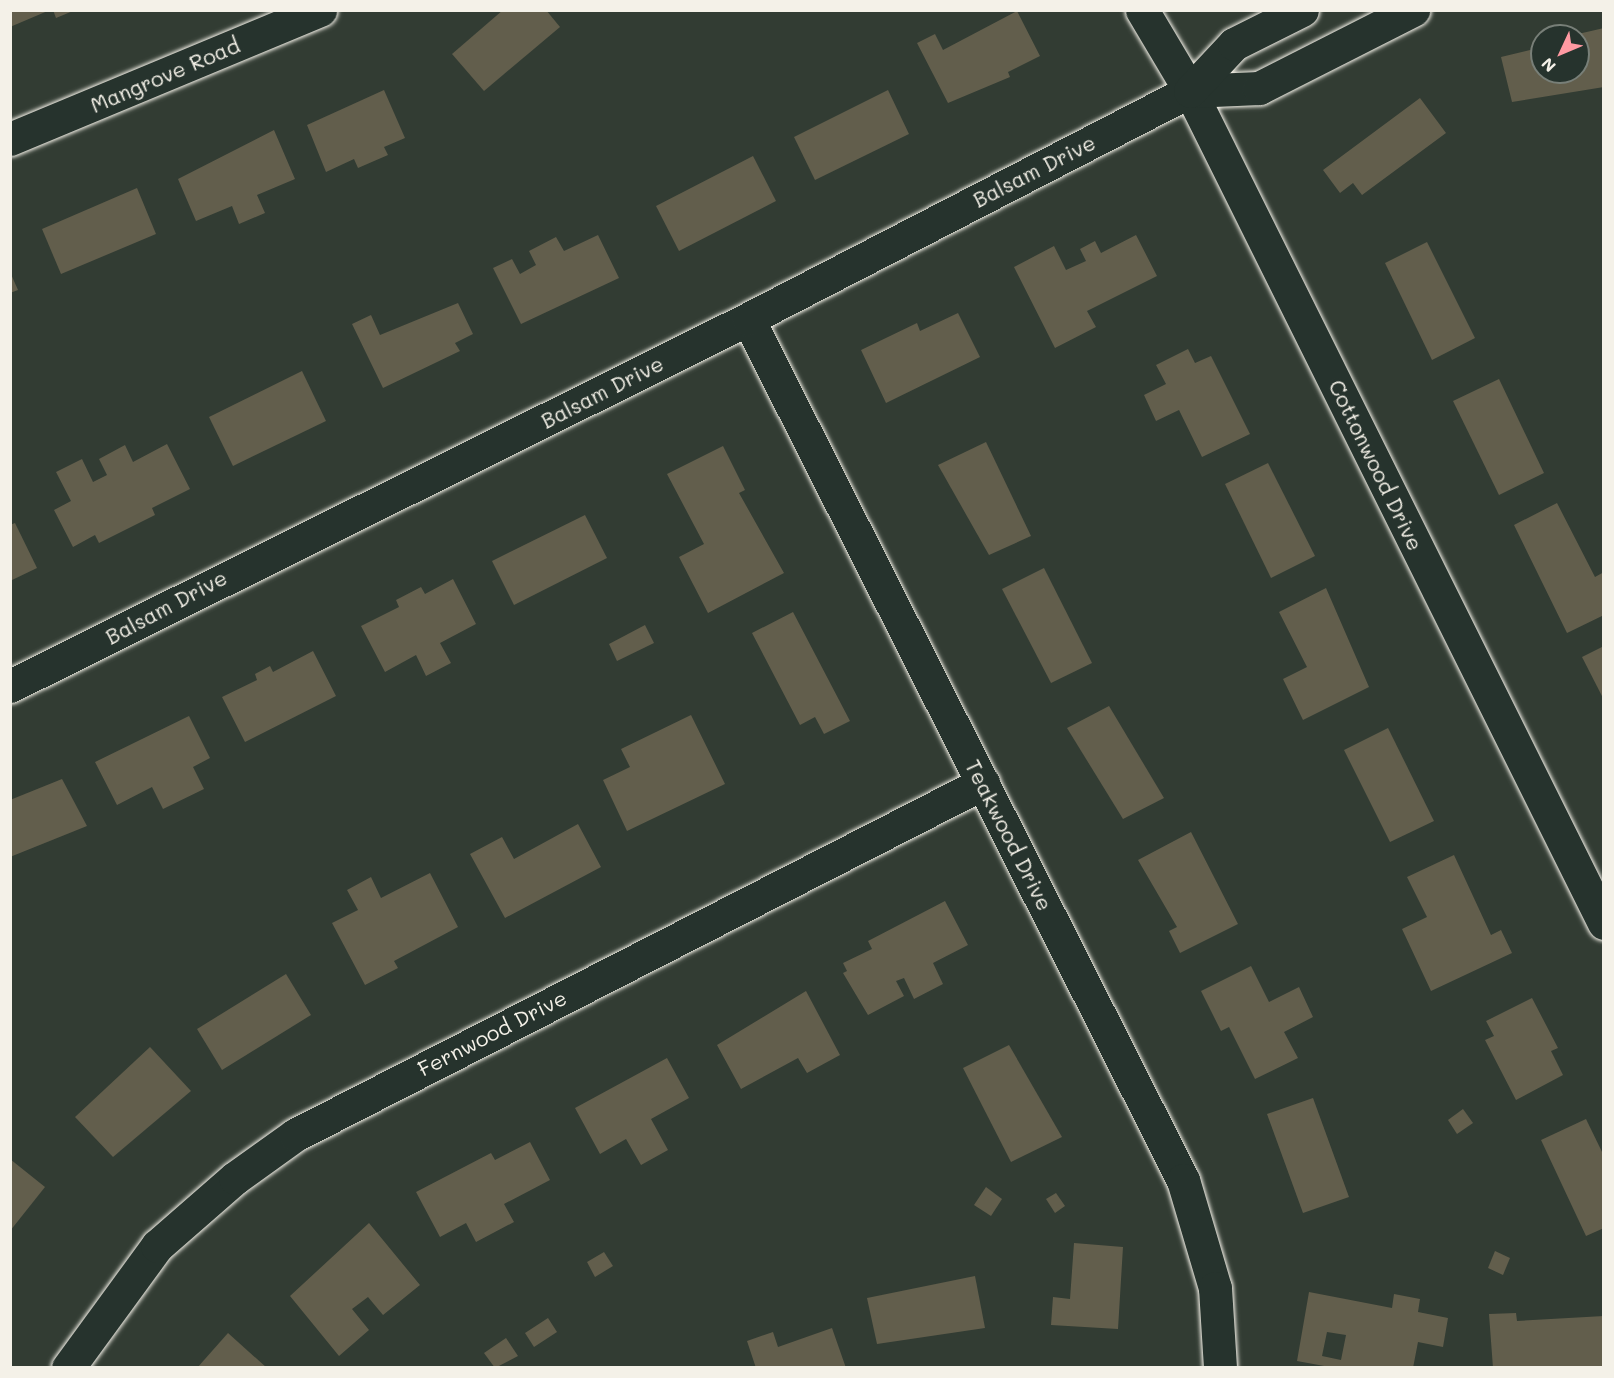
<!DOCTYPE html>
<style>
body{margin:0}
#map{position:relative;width:1614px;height:1378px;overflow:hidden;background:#323c33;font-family:Mali,sans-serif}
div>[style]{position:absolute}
.building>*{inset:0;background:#625e4c}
.roads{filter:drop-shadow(0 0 2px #f4f1e8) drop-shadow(0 0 2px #f4f1e8)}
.street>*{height:33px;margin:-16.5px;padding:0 16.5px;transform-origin:16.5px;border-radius:16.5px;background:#26332d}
span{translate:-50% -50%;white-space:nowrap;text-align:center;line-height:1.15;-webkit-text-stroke:4.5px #26332d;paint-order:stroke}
.street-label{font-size:21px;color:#f4f1e8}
.frame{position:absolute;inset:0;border:12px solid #f4f1e8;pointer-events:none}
.north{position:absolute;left:1530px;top:24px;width:60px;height:60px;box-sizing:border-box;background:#26332d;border:2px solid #787f78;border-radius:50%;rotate:226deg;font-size:16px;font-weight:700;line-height:24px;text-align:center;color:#f4f1e8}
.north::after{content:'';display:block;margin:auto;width:21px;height:27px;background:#ff9aa2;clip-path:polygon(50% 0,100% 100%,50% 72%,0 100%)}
</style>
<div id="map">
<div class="building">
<i style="clip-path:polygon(10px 10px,50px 10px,10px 27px)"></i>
<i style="clip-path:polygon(53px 10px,73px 10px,73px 11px,56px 18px)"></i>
<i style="clip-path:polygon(503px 10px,546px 10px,560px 27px,484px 91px,452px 54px)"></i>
<i style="clip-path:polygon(1017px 11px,1040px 56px,1008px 72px,1010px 77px,948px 103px,917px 43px,935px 34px,943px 50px)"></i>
<i style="clip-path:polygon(1604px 28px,1604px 87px,1512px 102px,1501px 57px,1542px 47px,1542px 72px,1578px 72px,1578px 34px)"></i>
<i style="clip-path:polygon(384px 90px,405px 138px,384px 147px,388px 155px,358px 168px,354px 159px,326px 172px,307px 125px)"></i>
<i style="clip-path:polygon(888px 90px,909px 134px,815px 180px,794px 137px)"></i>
<i style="clip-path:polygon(1420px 98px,1446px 133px,1362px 195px,1353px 183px,1340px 193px,1323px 170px)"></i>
<i style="clip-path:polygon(274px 130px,295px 179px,257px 195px,265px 213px,239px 224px,232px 206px,196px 221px,178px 179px)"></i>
<i style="clip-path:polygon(753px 156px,776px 201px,679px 251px,656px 206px)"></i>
<i style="clip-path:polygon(137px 188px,156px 234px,61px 274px,42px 229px)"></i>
<i style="clip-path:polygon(598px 235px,619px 278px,521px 324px,493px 268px,512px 259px,520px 274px,536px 265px,529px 251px,556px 237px,564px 251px)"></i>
<i style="clip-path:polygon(1136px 235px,1157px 276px,1087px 311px,1096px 327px,1055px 348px,1014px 267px,1054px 246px,1066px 270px,1086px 261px,1080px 249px,1095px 241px,1101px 253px)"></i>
<i style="clip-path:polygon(1427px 242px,1475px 338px,1432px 360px,1385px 263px)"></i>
<i style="clip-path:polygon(10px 272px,18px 290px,10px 293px)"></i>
<i style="clip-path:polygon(458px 303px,473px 334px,455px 343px,460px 351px,383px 388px,352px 324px,371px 315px,380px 335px)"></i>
<i style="clip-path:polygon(958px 313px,980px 357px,886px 403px,861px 350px,917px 323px,920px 331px)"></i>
<i style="clip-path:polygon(1188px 349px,1195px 363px,1211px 356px,1250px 434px,1202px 457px,1179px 410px,1156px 421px,1144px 395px,1166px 384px,1156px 365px)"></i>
<i style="clip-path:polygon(302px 371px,326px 421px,233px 466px,209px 417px)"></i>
<i style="clip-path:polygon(1499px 379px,1544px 473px,1499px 495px,1453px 401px)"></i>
<i style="clip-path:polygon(986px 442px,1031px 536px,989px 555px,938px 465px)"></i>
<i style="clip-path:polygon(167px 444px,190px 489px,152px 508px,155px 515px,99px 543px,95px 535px,73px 547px,54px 510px,71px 501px,56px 472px,82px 459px,93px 482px,107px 475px,99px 459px,125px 445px,133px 462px)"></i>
<i style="clip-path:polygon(723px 446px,745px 490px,739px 493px,784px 573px,708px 613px,679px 557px,704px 544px,667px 474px)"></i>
<i style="clip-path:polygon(1268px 463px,1315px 556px,1271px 578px,1225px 484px)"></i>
<i style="clip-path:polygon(1557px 503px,1595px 577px,1604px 572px,1604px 615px,1567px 633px,1514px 525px)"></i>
<i style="clip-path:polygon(585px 515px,607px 558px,514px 605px,492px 561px)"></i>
<i style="clip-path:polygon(15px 523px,37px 568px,10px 581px,10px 525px)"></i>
<i style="clip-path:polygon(1044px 568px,1092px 663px,1051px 683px,1002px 589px)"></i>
<i style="clip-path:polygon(453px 579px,476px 624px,440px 643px,451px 663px,426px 676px,416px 655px,385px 672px,361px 626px,399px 607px,396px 600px,421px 587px,425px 594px)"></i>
<i style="clip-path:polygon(1326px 588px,1369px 687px,1303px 720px,1283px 679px,1307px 667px,1279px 612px)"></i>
<i style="clip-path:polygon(793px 612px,850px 721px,824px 734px,815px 717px,800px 725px,752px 633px)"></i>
<i style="clip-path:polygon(645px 625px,654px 643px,617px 661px,609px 644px)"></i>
<i style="clip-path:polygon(1604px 646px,1604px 700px,1582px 657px)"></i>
<i style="clip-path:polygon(313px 651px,336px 696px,245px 742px,222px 697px,257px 680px,255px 674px,270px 666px,273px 672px)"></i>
<i style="clip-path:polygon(1109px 706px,1164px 798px,1123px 819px,1067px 728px)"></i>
<i style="clip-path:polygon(691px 715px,725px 784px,627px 831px,603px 780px,630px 767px,621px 749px)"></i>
<i style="clip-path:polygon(189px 716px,210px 758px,193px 767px,204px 789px,163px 809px,152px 787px,117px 805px,95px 762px)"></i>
<i style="clip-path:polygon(1388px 728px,1434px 821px,1390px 842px,1344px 750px)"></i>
<i style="clip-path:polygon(62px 779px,87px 826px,10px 857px,10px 800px)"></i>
<i style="clip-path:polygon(578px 824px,601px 867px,505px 918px,470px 854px,502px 837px,514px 859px)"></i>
<i style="clip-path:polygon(1191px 832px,1238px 924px,1180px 953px,1169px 931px,1177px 927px,1138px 860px)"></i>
<i style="clip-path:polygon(1454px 855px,1491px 935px,1501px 930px,1512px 953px,1431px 991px,1402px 929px,1427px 917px,1407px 877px)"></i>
<i style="clip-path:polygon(430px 873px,458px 927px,394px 961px,398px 968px,365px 985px,332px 923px,358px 910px,347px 890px,371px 877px,381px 898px)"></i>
<i style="clip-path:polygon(945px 901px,968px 945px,933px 963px,943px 984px,914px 999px,904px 978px,896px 981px,904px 996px,868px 1015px,843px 973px,847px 971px,843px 963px,872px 949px,868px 941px)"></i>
<i style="clip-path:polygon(1251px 966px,1269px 1002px,1299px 987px,1313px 1017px,1284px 1032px,1298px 1058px,1255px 1079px,1229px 1027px,1221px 1031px,1201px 991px)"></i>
<i style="clip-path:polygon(286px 974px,311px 1015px,222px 1070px,197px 1029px)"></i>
<i style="clip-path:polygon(806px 991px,840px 1055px,807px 1073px,798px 1058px,741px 1089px,717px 1045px)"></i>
<i style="clip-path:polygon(1532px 998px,1558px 1048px,1551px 1051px,1563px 1075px,1516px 1100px,1485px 1040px,1494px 1036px,1486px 1021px)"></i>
<i style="clip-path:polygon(1009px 1045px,1062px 1137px,1011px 1162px,963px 1068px)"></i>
<i style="clip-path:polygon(150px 1047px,191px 1091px,113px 1157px,75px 1117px)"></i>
<i style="clip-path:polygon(667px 1058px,689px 1098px,651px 1119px,668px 1150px,641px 1165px,626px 1139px,600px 1154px,575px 1108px)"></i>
<i style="clip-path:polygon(1313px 1098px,1349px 1197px,1303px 1213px,1267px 1114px)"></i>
<i style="clip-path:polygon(1463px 1109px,1473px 1123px,1457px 1134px,1448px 1120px)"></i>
<i style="clip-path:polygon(1586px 1119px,1604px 1156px,1604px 1228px,1586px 1236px,1541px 1140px)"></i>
<i style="clip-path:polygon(530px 1142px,550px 1180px,504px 1204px,514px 1222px,476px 1242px,466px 1223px,440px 1237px,416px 1192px,491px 1153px,495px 1160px)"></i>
<i style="clip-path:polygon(10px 1159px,45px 1187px,10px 1231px)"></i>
<i style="clip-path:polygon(986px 1187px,1002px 1199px,991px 1216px,974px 1205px)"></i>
<i style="clip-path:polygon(1056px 1193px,1065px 1206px,1055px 1213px,1046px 1199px)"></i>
<i style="clip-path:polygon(369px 1223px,420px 1285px,383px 1315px,368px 1297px,352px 1309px,369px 1330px,339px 1356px,290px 1296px)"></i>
<i style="clip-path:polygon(1074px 1243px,1123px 1247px,1118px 1329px,1051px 1325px,1053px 1297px,1070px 1299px)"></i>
<i style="clip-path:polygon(1495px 1251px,1510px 1258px,1503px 1275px,1488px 1268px)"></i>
<i style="clip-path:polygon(604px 1252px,613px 1266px,595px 1277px,587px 1262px)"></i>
<i style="clip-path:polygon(975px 1276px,985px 1328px,877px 1344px,867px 1298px)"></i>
<i style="clip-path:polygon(evenodd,1309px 1292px,1392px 1308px,1394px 1294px,1420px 1299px,1418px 1312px,1448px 1318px,1443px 1347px,1418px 1342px,1413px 1368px,1335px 1368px,1297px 1361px,1309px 1292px,1327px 1332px,1346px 1335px,1341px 1360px,1322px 1356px,1327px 1332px)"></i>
<i style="clip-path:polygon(1516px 1313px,1517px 1321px,1604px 1316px,1604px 1368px,1493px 1368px,1489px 1314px)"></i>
<i style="clip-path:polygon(548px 1318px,557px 1332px,534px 1347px,525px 1333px)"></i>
<i style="clip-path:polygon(832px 1328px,846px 1368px,756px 1368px,747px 1341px,773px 1332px,778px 1347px)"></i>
<i style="clip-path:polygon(228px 1333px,267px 1368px,197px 1368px)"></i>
<i style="clip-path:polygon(506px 1338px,518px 1356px,495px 1368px,484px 1353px)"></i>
</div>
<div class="roads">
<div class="street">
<i style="left:1142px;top:10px;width:94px;rotate:59.3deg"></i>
<i style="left:1190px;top:91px;width:929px;rotate:63.55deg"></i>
<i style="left:1190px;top:91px;width:69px;rotate:-2.5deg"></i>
<i style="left:1259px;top:88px;width:173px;rotate:-26.9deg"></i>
<i style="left:10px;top:139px;width:336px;rotate:-22.6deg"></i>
<i style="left:748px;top:319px;width:965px;rotate:63.2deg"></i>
<i style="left:1183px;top:1180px;width:113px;rotate:73.5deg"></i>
<i style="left:1215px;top:1288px;width:80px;rotate:86.4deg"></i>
<i style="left:10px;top:686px;width:824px;rotate:-26.44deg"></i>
<i style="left:748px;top:319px;width:497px;rotate:-27.3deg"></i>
<i style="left:1190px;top:91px;width:64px;rotate:-46.9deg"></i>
<i style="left:1234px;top:44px;width:76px;rotate:-26.6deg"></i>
<i style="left:68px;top:1368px;width:151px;rotate:-53.9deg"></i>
<i style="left:157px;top:1246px;width:103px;rotate:-41.1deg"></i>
<i style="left:235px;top:1178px;width:74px;rotate:-35.6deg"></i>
<i style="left:295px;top:1135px;width:773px;rotate:-27.1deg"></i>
</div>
</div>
<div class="street-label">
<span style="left:165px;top:75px;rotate:-23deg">Mangrove Road</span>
<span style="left:1034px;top:171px;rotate:-27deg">Balsam Drive</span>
<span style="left:602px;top:392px;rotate:-27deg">Balsam Drive</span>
<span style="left:1376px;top:465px;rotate:64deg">Cottonwood Drive</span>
<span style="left:166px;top:607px;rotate:-28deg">Balsam Drive</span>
<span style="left:1009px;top:835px;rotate:63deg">Teakwood Drive</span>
<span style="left:492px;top:1033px;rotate:-27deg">Fernwood Drive</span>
</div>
<div class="frame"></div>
<div class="north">N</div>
</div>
